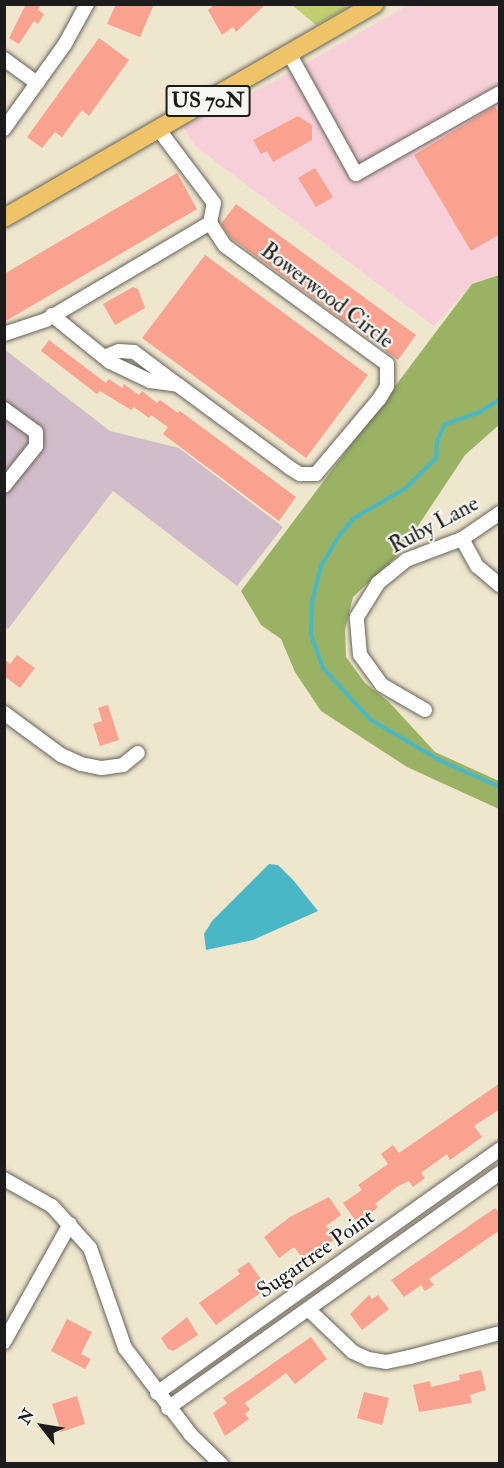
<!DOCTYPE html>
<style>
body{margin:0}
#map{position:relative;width:504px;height:1468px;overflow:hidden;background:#eee6cd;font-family:"IM FELL Double Pica",serif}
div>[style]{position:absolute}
.built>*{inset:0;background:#f6cfd8}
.industrial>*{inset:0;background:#d1bdca}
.green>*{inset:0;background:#c2cf71}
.forest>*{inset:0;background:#99b263}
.water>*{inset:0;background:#4ab7c6}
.stream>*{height:4px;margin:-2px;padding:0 2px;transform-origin:2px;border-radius:2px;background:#4ab7c6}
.building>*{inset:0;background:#f8a28f}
.roads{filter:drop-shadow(0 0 2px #66635a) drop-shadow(0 0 2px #66635a)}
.minor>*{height:14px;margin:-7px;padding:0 7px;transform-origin:7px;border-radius:7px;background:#fff}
.major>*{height:18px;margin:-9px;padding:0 9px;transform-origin:9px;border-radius:9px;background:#efc469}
span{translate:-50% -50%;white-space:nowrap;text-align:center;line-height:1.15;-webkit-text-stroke:4.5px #f6f6f2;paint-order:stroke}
.shield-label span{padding:2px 4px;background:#f6f6f2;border:2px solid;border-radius:4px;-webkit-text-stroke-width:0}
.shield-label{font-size:21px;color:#1c1c1c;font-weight:700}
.street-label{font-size:22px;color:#1c1c1c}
.frame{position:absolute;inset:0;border:6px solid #1c1c1c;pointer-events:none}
.north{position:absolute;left:12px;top:1396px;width:60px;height:60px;-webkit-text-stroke:4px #f6f6f2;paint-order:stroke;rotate:301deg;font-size:16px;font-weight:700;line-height:24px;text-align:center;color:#1c1c1c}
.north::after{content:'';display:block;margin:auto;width:21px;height:27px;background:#1c1c1c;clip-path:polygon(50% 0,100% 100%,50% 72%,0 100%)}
</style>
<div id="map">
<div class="built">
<i style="clip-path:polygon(408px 5px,499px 5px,499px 274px,472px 284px,434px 326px,195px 146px,183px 127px,275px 81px)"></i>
</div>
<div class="industrial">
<i style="clip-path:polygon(4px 349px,110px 431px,179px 448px,283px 527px,237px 586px,113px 491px,8px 629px,5px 627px)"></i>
</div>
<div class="green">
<i style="clip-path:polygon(292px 5px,352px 5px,316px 25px)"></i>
</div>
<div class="forest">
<i style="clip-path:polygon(499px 275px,499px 425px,465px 455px,400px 553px,353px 597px,345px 630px,346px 657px,365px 683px,389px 702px,435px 752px,499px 781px,499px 809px,407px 767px,321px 711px,295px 672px,281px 639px,261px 625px,241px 591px,472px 284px)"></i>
</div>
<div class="water">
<i style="clip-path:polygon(269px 864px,278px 865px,294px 881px,318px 911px,253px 940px,206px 950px,204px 934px,212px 921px)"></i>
</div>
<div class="stream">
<i style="left:500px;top:399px;width:24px;rotate:147deg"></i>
<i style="left:480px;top:412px;width:37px;rotate:161deg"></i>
<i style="left:445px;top:424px;width:19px;rotate:115deg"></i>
<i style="left:437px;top:441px;width:17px;rotate:93deg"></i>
<i style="left:436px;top:458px;width:42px;rotate:135deg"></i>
<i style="left:406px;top:488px;width:60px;rotate:150deg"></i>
<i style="left:354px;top:518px;width:23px;rotate:130deg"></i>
<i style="left:339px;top:536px;width:35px;rotate:121deg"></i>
<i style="left:321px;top:566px;width:37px;rotate:104deg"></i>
<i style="left:312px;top:602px;width:33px;rotate:92deg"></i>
<i style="left:311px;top:635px;width:35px;rotate:70deg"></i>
<i style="left:323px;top:668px;width:71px;rotate:47.3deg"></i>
<i style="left:371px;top:720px;width:81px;rotate:30.4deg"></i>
<i style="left:441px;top:761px;width:64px;rotate:23.8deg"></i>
</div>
<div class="building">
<i style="clip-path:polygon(26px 4px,41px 4px,38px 10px,44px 14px,38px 24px,34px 21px,19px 44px,9px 38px)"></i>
<i style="clip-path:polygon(116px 4px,154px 4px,140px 37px,107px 24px)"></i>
<i style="clip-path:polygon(215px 4px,266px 4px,236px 32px,233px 27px,222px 35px,208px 10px)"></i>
<i style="clip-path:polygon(99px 38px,129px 60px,89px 116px,82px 110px,62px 137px,55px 132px,42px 148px,27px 137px)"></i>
<i style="clip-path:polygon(495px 106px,500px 115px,500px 234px,471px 251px,414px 155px)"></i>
<i style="clip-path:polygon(298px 116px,312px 125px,312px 140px,273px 162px,267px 151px,261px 154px,253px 140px)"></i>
<i style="clip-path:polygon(315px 168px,333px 197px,316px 207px,298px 178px)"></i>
<i style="clip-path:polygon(177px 173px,197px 209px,4px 322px,4px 274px)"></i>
<i style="clip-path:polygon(236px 204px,416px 335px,398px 360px,231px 238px,221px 224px)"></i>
<i style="clip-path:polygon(205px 255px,368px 375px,306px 458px,142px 338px)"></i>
<i style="clip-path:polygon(133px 287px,138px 289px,145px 308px,115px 325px,103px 304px)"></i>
<i style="clip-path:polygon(49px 340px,106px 383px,109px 379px,122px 388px,124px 384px,139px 395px,142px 391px,157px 403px,160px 400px,178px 413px,180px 411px,296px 497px,279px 521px,163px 434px,168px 427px,151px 415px,149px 418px,134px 407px,131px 410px,100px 391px,97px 394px,41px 351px)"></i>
<i style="clip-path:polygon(17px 655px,35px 668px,20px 688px,4px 676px,4px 659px,10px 664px)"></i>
<i style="clip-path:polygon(108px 705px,119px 740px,100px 746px,93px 724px,102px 721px,98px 708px)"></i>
<i style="clip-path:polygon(500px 1083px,500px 1109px,474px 1126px,482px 1137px,450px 1160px,447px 1154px,421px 1173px,425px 1178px,413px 1187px,409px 1181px,398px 1186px,375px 1204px,378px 1207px,358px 1224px,343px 1203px,362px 1190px,358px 1185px,388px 1164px,381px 1154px,393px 1145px,399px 1153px)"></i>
<i style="clip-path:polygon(329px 1197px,341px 1215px,326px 1226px,335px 1239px,306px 1263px,294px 1247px,279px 1258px,264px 1237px,290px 1217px)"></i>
<i style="clip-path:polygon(495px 1208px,500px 1213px,500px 1230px,429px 1279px,434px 1285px,425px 1291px,421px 1285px,404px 1297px,391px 1280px)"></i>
<i style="clip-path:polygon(249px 1262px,267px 1288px,216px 1325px,199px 1303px,240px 1274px,237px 1270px)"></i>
<i style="clip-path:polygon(369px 1295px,372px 1299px,378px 1295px,389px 1309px,362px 1330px,350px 1314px)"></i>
<i style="clip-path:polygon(187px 1317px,198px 1335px,173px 1351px,168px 1349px,161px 1338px)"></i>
<i style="clip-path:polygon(67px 1319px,92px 1332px,81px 1354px,91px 1359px,85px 1369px,51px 1351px)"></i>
<i style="clip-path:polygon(311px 1337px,327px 1359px,295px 1384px,286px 1373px,245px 1403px,250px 1410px,245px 1414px,249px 1419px,225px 1436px,213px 1413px,227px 1403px,223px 1398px)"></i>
<i style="clip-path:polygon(481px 1370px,486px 1390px,470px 1395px,472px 1403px,419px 1412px,413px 1385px,430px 1381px,431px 1387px,460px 1380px,459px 1375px)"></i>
<i style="clip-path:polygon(364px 1392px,389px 1398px,382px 1425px,357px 1418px)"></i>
<i style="clip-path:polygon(77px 1396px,85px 1424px,61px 1432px,52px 1404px)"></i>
</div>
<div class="roads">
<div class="minor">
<i style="left:290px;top:55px;width:136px;rotate:61deg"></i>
<i style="left:356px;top:174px;width:165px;rotate:-29.4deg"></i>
<i style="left:4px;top:59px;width:41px;rotate:36deg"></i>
<i style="left:4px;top:129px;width:105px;rotate:-54.3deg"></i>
<i style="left:65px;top:44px;width:46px;rotate:-61.2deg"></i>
<i style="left:52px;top:315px;width:75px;rotate:39deg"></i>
<i style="left:110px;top:362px;width:44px;rotate:25.4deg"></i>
<i style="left:150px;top:381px;width:28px;rotate:8deg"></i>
<i style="left:178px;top:385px;width:139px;rotate:36.5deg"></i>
<i style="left:290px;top:468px;width:12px;rotate:31deg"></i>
<i style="left:300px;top:474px;width:16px"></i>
<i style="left:316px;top:474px;width:99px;rotate:-49.9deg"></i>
<i style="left:380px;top:398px;width:14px;rotate:-60deg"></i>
<i style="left:387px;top:386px;width:22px;rotate:-90deg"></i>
<i style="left:387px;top:364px;width:200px;rotate:-143.9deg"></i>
<i style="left:225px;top:246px;width:27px;rotate:-123deg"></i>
<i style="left:4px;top:334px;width:44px;rotate:-18.4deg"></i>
<i style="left:46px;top:320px;width:191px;rotate:-30.6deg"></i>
<i style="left:210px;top:223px;width:20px;rotate:-79deg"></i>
<i style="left:214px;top:203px;width:91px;rotate:-127deg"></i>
<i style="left:104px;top:357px;width:16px;rotate:-22deg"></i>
<i style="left:119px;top:351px;width:15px;rotate:4deg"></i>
<i style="left:134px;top:352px;width:55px;rotate:36.9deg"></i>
<i style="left:4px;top:409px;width:39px;rotate:36deg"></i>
<i style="left:36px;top:432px;width:14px;rotate:90deg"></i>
<i style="left:36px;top:446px;width:51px;rotate:128.7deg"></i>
<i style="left:462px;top:539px;width:31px;rotate:61deg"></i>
<i style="left:477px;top:566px;width:30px;rotate:40deg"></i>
<i style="left:425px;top:710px;width:50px;rotate:-149.8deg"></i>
<i style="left:382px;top:685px;width:37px;rotate:-126deg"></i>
<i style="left:360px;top:655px;width:38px;rotate:-95deg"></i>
<i style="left:357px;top:617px;width:40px;rotate:-58deg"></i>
<i style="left:378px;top:583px;width:36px;rotate:-39deg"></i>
<i style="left:406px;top:560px;width:60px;rotate:-20.6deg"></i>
<i style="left:462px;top:539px;width:46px;rotate:-34.4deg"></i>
<i style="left:4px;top:713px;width:71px;rotate:36.4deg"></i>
<i style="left:61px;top:755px;width:22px;rotate:24deg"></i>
<i style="left:81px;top:764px;width:21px;rotate:11deg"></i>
<i style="left:102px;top:768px;width:21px;rotate:-8deg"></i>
<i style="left:123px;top:765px;width:19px;rotate:-39deg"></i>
<i style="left:4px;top:1179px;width:55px;rotate:29.4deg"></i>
<i style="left:52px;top:1206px;width:57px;rotate:47.9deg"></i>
<i style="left:90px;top:1248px;width:106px;rotate:70.7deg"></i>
<i style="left:125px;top:1348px;width:109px;rotate:52.8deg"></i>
<i style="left:191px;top:1435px;width:42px;rotate:44deg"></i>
<i style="left:308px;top:1309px;width:62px;rotate:43.7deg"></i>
<i style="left:353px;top:1352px;width:17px;rotate:25deg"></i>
<i style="left:368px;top:1359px;width:18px;rotate:9deg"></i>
<i style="left:386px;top:1362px;width:25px;rotate:-12deg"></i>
<i style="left:410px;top:1357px;width:93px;rotate:-14.9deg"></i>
<i style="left:4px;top:1342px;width:135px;rotate:-60.8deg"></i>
<i style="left:157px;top:1393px;width:421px;rotate:-35.4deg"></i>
<i style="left:168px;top:1408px;width:407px;rotate:-35.3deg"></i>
</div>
<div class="major">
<i style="left:4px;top:218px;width:428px;rotate:-30deg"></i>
</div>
</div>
<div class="shield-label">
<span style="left:208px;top:101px">US 70N</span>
</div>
<div class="street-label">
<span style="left:327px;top:296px;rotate:37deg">Bowerwood Circle</span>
<span style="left:434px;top:525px;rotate:-28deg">Ruby Lane</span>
<span style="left:316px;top:1254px;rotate:-35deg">Sugartree Point</span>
</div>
<div class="frame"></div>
<div class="north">N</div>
</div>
